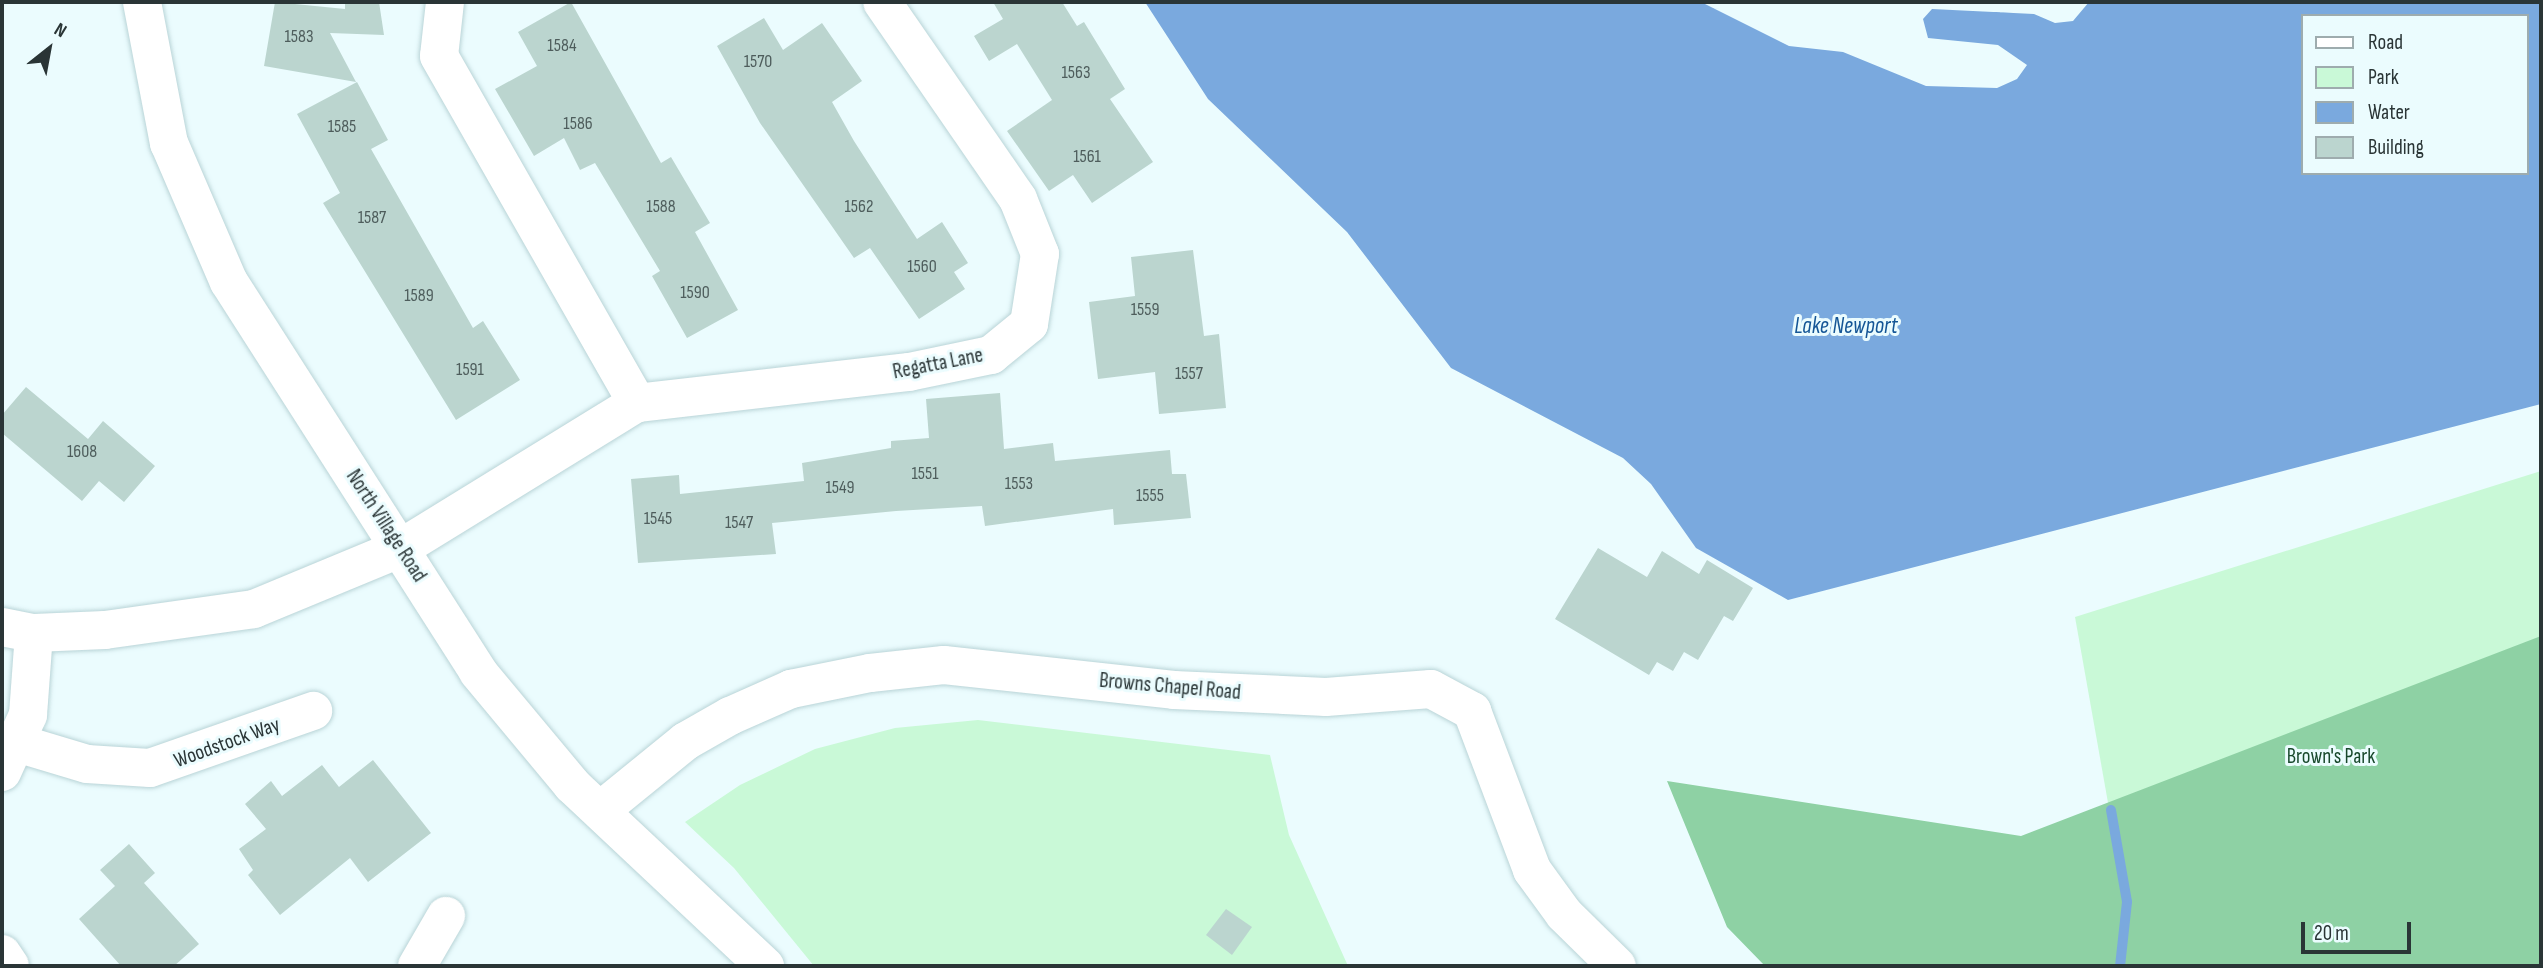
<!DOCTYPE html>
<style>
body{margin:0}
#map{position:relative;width:2543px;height:968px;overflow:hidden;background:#ebfcfe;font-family:"Sofia Sans Condensed",sans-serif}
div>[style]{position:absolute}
.green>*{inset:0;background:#c9f9d7}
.forest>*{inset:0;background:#8ed1a4}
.water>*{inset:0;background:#7aa9de}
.stream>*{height:10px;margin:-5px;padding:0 5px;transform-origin:5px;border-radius:5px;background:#7aa9de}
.building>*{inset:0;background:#bbd5cf}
.roads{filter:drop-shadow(0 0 2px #b9d4d7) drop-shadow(0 0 2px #b9d4d7)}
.minor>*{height:38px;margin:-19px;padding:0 19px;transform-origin:19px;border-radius:19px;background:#fff}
span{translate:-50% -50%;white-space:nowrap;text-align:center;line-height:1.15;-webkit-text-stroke:6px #ebfcfe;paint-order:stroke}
.number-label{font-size:18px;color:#4e5d5c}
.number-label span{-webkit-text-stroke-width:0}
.street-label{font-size:21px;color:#2a3536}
.park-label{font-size:21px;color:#18492c}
.water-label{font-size:23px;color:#155696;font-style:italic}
.frame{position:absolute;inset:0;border:4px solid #2a3536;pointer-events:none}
.legend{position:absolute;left:2301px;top:14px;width:228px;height:161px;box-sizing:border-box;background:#ebfcfe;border:2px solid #9eacae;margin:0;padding:9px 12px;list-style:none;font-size:21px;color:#2a3536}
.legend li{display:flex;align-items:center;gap:14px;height:35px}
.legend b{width:35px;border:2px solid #9eacae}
.north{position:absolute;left:14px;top:14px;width:70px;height:70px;-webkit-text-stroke:5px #ebfcfe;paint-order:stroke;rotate:31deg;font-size:19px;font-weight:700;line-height:28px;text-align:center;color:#2a3536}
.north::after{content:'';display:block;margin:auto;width:24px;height:32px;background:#2a3536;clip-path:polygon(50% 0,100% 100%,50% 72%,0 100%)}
.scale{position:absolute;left:2301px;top:922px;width:110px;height:32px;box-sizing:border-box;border:4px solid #2a3536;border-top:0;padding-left:9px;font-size:21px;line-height:24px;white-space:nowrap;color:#2a3536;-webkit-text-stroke:5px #ebfcfe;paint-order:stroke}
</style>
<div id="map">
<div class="green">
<i style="clip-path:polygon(2541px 471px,2541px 966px,2137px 966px,2075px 617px)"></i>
<i style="clip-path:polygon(978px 720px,1270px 755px,1289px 835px,1348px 966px,814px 966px,734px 868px,685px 822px,740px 785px,815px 749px,895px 728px)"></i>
</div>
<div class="forest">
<i style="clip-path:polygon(2541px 636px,2541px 966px,1765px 966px,1727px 927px,1667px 781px,2021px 836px)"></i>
</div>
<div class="water">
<i style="clip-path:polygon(evenodd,1145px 2px,1701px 2px,1789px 46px,1843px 52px,1926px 86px,1997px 88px,2017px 79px,2027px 65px,1998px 45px,1928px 38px,1923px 19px,1932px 9px,2034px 14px,2055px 23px,2073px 21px,2089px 2px,2541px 2px,2541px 404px,1788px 600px,1696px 548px,1651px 484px,1623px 458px,1451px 368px,1347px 232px,1208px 99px,1145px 2px,2303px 16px,2527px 16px,2527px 173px,2303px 173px,2303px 16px)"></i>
</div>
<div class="stream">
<i style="left:2111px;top:810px;width:93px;rotate:80.1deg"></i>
<i style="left:2127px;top:902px;width:64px;rotate:96.2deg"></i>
</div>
<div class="building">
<i style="clip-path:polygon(275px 2px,345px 9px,345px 2px,379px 2px,384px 35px,330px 33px,356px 82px,264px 66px)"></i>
<i style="clip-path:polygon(571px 2px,661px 163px,671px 157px,710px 223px,695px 232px,738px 310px,687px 338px,652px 276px,660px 271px,595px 163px,580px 170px,564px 138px,534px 156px,495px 89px,537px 66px,518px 32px)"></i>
<i style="clip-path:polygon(993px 2px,1062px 2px,1077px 26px,1084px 22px,1125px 89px,1110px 99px,1153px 162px,1092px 203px,1073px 175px,1049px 191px,1007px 131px,1052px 100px,1017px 44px,989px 61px,974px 36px,1003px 19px)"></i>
<i style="clip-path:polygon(764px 18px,783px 50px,822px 23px,862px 81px,832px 102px,854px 141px,917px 239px,942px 222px,968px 263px,954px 272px,965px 289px,919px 319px,870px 248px,854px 258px,760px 123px,717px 46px)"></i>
<i style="clip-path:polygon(357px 82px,388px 140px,371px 149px,473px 328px,483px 321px,520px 380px,456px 420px,323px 203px,340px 193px,297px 114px)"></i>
<i style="clip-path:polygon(1193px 250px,1204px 336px,1219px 334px,1226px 408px,1159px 414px,1155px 372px,1098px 379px,1089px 302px,1135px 296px,1131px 257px)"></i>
<i style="clip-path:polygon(26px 387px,88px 439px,103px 421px,155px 466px,124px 502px,99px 481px,82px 501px,2px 433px,2px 415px)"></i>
<i style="clip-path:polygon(1000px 393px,1004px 449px,1053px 443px,1055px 461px,1170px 450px,1172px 474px,1186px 474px,1191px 518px,1114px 525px,1113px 509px,985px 526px,982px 506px,896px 511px,772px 523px,776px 554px,638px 563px,631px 479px,679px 475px,680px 494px,804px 481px,802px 463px,891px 448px,891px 441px,929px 438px,926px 399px)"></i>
<i style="clip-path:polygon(1598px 548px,1647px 577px,1662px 551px,1699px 574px,1707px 560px,1753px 588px,1733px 621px,1724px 616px,1698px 660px,1684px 652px,1673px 671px,1657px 662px,1649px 675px,1555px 619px)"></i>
<i style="clip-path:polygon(373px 760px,431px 833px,368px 882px,350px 858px,280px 915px,248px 875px,253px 870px,239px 849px,266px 829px,245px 804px,271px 781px,282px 796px,322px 765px,339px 787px)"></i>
<i style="clip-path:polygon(129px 844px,155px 873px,144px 883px,199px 944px,174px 966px,121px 966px,79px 919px,115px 886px,100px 870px)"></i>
<i style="clip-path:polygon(1226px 909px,1252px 927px,1232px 955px,1206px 935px)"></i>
</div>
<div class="roads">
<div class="minor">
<i style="left:142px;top:2px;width:144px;rotate:79.2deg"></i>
<i style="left:169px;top:143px;width:151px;rotate:66.7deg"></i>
<i style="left:229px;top:282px;width:463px;rotate:57.4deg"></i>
<i style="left:478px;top:672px;width:147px;rotate:50.2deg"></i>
<i style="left:572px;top:785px;width:265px;rotate:43.2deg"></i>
<i style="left:445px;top:2px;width:54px;rotate:96.3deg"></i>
<i style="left:439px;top:56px;width:400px;rotate:60.3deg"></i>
<i style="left:637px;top:403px;width:274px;rotate:-6.5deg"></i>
<i style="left:909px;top:372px;width:84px;rotate:-11.7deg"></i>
<i style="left:991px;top:355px;width:49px;rotate:-39.2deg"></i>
<i style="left:1029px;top:324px;width:71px;rotate:-81.1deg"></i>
<i style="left:1040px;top:254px;width:59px;rotate:-111.8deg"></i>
<i style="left:1018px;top:199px;width:239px;rotate:-124.6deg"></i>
<i style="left:2px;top:627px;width:33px;rotate:11deg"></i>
<i style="left:34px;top:633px;width:71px;rotate:-2.4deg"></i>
<i style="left:105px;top:630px;width:150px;rotate:-8deg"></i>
<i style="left:254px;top:609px;width:159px;rotate:-22.5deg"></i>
<i style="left:401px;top:548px;width:277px;rotate:-31.6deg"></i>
<i style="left:17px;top:743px;width:73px;rotate:16.7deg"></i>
<i style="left:87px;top:764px;width:63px;rotate:3.6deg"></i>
<i style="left:150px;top:768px;width:173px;rotate:-19.3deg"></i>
<i style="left:2px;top:772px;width:63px;rotate:-65.5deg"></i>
<i style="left:28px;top:715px;width:82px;rotate:-85.8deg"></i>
<i style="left:601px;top:810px;width:109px;rotate:-39.1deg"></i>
<i style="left:686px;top:741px;width:51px;rotate:-29.6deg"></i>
<i style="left:730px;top:716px;width:67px;rotate:-23.9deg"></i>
<i style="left:791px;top:689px;width:81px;rotate:-11.4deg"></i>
<i style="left:870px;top:673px;width:74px;rotate:-6.2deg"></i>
<i style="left:944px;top:665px;width:231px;rotate:6.2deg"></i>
<i style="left:1174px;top:690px;width:152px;rotate:2.6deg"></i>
<i style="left:1326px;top:697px;width:105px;rotate:-4.4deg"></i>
<i style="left:1431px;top:689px;width:47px;rotate:28.2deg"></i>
<i style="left:1472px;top:711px;width:170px;rotate:69.3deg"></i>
<i style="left:1532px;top:870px;width:54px;rotate:54deg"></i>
<i style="left:1564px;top:914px;width:74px;rotate:44.5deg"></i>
<i style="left:2px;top:954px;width:14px;rotate:56deg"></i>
<i style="left:417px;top:966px;width:58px;rotate:-59.9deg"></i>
</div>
</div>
<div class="number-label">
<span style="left:299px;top:37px">1583</span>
<span style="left:562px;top:46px">1584</span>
<span style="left:758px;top:62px">1570</span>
<span style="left:1076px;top:73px">1563</span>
<span style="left:578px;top:124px">1586</span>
<span style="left:342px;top:127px">1585</span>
<span style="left:1087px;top:157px">1561</span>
<span style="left:661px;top:207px">1588</span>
<span style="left:859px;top:207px">1562</span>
<span style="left:372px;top:218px">1587</span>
<span style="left:922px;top:267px">1560</span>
<span style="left:695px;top:293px">1590</span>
<span style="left:419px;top:296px">1589</span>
<span style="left:1145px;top:310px">1559</span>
<span style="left:470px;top:370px">1591</span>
<span style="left:1189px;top:374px">1557</span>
<span style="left:82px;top:452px">1608</span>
<span style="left:925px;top:474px">1551</span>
<span style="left:1019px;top:484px">1553</span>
<span style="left:840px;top:488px">1549</span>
<span style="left:1150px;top:496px">1555</span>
<span style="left:658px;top:519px">1545</span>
<span style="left:739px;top:523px">1547</span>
</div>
<div class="street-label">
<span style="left:938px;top:364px;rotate:-11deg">Regatta Lane</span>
<span style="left:386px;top:526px;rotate:57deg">North Village Road</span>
<span style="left:1170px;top:687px;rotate:5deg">Browns Chapel Road</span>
<span style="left:227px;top:743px;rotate:-20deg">Woodstock Way</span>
</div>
<div class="park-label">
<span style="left:2331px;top:757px">Brown's Park</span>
</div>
<div class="water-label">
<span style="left:1846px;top:326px">Lake Newport</span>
</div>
<div class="frame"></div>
<ul class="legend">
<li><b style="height:9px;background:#fff"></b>Road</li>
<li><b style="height:19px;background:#c9f9d7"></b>Park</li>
<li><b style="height:19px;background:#7aa9de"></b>Water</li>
<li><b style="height:19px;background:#bbd5cf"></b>Building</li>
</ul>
<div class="north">N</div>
<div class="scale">20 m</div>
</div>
